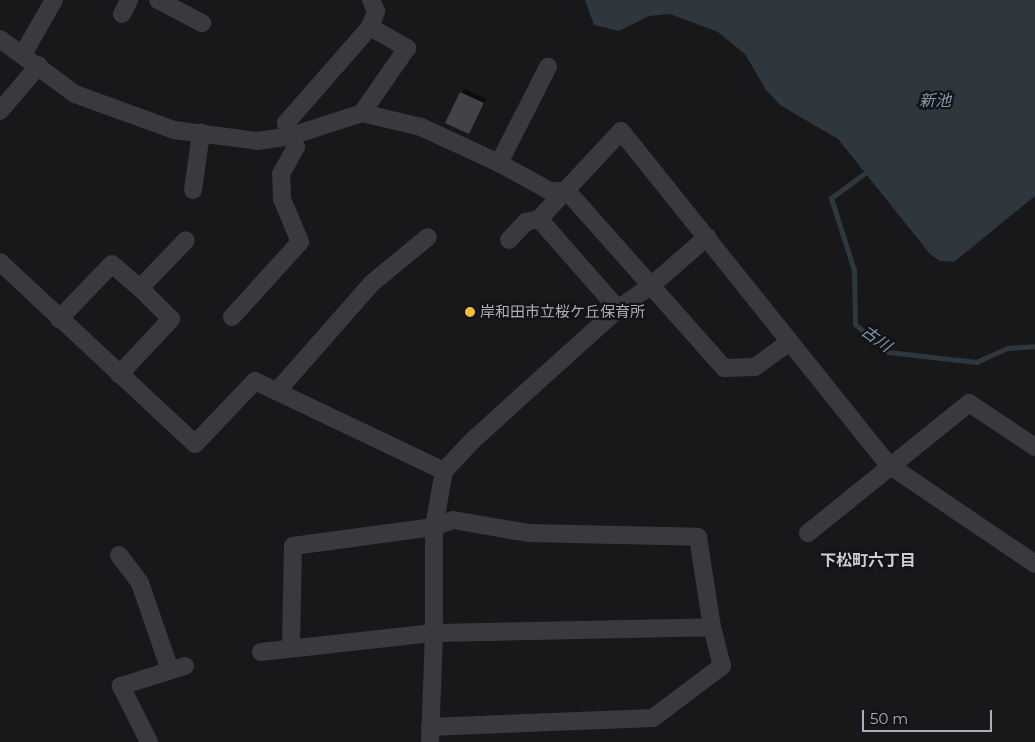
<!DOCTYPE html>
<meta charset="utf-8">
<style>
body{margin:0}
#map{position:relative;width:1035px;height:742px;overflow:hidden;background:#18181a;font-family:Montserrat,"Noto Sans JP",sans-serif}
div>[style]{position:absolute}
.water>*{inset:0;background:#2e363e}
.shadow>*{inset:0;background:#0007}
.stream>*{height:5px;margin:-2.5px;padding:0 2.5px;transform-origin:2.5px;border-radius:2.5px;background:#2e363e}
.building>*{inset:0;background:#424347}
.street>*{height:18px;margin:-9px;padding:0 9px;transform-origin:9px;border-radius:9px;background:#393a3f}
.dots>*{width:14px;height:14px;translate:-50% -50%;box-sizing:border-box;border:2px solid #131315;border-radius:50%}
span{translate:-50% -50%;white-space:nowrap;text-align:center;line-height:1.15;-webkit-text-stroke:4.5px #131315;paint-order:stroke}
.poi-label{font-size:15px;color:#aaaeba}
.left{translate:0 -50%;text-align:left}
.water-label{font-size:16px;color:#829ab4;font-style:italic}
.neighbourhood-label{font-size:16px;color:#cbced6;font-weight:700}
.scale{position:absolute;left:862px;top:710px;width:130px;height:22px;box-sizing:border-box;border:2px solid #aaaeba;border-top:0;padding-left:6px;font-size:15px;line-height:18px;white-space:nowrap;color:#aaaeba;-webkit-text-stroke:4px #131315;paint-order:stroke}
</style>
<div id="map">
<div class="water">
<i style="clip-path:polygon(585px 0,1035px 0,1035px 196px,954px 262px,940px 261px,930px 254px,838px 139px,780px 105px,766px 90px,745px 54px,718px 32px,670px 14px,649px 16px,619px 31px,594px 25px)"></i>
</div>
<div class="shadow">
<i style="clip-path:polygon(465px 89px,487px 99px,469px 133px,461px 93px)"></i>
</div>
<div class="stream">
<i style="left:865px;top:173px;width:42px;rotate:143.7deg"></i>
<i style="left:831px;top:198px;width:76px;rotate:72.3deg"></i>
<i style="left:854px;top:270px;width:54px;rotate:88.9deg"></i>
<i style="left:855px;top:324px;width:43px;rotate:40.3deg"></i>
<i style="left:888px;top:352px;width:89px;rotate:6.5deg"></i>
<i style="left:976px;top:362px;width:35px;rotate:-24deg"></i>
<i style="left:1008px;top:348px;width:27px;rotate:-4deg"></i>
</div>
<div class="building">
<i style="clip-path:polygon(460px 92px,484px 103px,469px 134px,445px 123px)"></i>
</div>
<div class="street">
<i style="left:158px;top:0;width:50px;rotate:27.6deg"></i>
<i style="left:122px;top:14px;width:16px;rotate:-63deg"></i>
<i style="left:370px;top:27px;width:17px;rotate:-69deg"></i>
<i style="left:376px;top:11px;width:12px;rotate:-114deg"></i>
<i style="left:0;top:39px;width:93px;rotate:36.3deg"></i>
<i style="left:75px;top:94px;width:105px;rotate:20deg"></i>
<i style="left:174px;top:130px;width:84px;rotate:7.5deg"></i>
<i style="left:257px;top:141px;width:34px;rotate:-8deg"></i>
<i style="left:291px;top:136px;width:75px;rotate:-17.9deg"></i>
<i style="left:362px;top:113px;width:61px;rotate:13.3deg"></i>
<i style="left:421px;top:127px;width:86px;rotate:24.8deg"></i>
<i style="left:499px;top:163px;width:58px;rotate:28.8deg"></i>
<i style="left:550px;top:191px;width:17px"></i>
<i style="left:567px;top:191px;width:237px;rotate:48.4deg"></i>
<i style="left:724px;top:368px;width:31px;rotate:-2deg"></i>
<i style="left:755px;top:367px;width:41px;rotate:-36deg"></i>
<i style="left:23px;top:54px;width:62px;rotate:-60.1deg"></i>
<i style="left:0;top:111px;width:60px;rotate:-49.7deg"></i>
<i style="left:499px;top:163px;width:108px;rotate:-63deg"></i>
<i style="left:193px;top:190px;width:58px;rotate:-82deg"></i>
<i style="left:539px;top:219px;width:120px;rotate:48.7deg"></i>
<i style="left:509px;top:240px;width:25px;rotate:-47deg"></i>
<i style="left:526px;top:222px;width:13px;rotate:-13deg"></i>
<i style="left:539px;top:219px;width:120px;rotate:-47deg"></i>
<i style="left:621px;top:131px;width:428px;rotate:51.3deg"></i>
<i style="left:889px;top:465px;width:176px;rotate:34.1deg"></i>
<i style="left:0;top:262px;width:267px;rotate:43deg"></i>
<i style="left:195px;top:444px;width:87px;rotate:-46.4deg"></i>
<i style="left:255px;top:381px;width:209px;rotate:25.5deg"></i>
<i style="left:140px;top:288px;width:66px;rotate:-46.2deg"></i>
<i style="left:232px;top:317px;width:101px;rotate:-47.8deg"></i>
<i style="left:300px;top:242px;width:47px;rotate:-112.7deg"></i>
<i style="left:282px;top:199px;width:25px;rotate:-92deg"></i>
<i style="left:281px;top:174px;width:31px;rotate:-61deg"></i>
<i style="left:296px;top:147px;width:26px;rotate:-113deg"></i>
<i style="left:286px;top:123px;width:128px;rotate:-48.8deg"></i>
<i style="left:370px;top:27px;width:43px;rotate:29.6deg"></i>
<i style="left:407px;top:48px;width:79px;rotate:124.7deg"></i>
<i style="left:59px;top:319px;width:76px;rotate:-46.1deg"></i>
<i style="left:112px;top:264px;width:37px;rotate:41deg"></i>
<i style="left:140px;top:288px;width:44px;rotate:45deg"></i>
<i style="left:171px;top:319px;width:76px;rotate:132.9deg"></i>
<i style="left:278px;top:390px;width:142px;rotate:-48.7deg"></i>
<i style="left:372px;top:283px;width:72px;rotate:-39.4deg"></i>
<i style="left:808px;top:533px;width:207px;rotate:-38.9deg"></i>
<i style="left:969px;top:403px;width:79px;rotate:33.7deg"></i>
<i style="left:119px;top:555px;width:35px;rotate:53deg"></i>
<i style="left:140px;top:583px;width:92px;rotate:71deg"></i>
<i style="left:291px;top:648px;width:102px;rotate:-88.9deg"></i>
<i style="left:293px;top:546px;width:142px;rotate:-7.7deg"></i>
<i style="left:434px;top:527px;width:20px;rotate:-20deg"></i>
<i style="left:453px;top:520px;width:76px;rotate:9.8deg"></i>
<i style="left:528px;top:533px;width:170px;rotate:1.3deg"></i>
<i style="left:698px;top:537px;width:91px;rotate:81.2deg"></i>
<i style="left:712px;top:627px;width:40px;rotate:75.6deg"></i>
<i style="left:722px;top:666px;width:86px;rotate:143deg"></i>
<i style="left:653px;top:718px;width:223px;rotate:177.7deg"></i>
<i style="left:261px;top:652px;width:174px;rotate:-6.3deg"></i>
<i style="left:434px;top:633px;width:278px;rotate:-1.2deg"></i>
<i style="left:149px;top:742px;width:63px;rotate:-116.6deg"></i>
<i style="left:121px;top:686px;width:67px;rotate:-17.4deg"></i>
<i style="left:430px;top:742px;width:109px;rotate:-87.9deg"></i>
<i style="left:434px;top:633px;width:106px;rotate:-90deg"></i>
<i style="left:434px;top:527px;width:57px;rotate:-79.9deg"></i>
<i style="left:444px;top:471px;width:41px;rotate:-47deg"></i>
<i style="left:472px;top:441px;width:197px;rotate:-42.1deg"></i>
<i style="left:618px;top:309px;width:43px;rotate:-35.5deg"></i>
<i style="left:653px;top:284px;width:72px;rotate:-41deg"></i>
</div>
<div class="dots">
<i style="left:470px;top:312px;background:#f1bc3a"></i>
</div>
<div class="poi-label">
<span class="left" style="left:480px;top:312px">岸和田市立桜ケ丘保育所</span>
</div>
<div class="water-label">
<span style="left:935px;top:101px">新池</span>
<span style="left:876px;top:339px;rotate:36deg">古川</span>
</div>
<div class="neighbourhood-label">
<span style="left:868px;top:561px">下松町六丁目</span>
</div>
<div class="scale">50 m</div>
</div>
